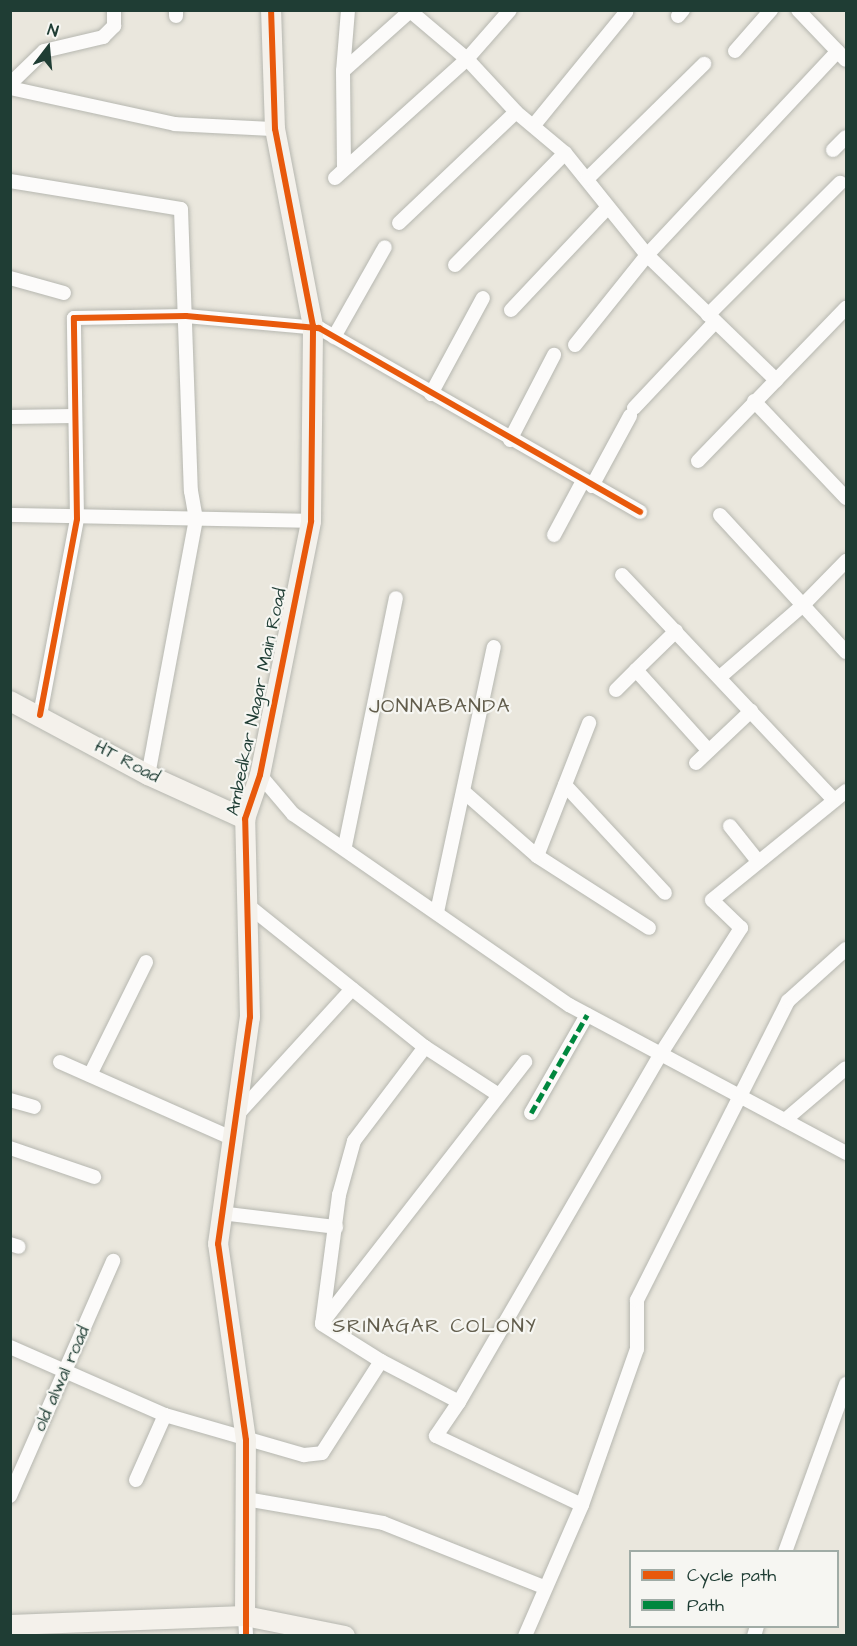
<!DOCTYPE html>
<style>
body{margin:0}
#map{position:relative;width:857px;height:1646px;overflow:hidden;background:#eae7dd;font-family:"Architects Daughter",sans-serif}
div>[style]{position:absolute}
.roads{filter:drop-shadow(0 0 2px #b6b7b0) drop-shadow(0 0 2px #b6b7b0)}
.street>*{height:14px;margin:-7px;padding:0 7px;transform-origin:7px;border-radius:7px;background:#fcfbfa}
.secondary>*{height:20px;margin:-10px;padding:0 10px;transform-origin:10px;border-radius:10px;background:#f4f1eb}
.quiet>*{height:4.5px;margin-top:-2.25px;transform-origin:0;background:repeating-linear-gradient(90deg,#00873e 0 9px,transparent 0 13.5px)}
.cycleway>*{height:6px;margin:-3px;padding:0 3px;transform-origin:3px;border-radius:3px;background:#e8590c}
span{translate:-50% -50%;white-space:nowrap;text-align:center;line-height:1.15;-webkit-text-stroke:4.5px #f6f6f2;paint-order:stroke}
.street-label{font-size:18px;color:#1f3d34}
.neighbourhood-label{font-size:20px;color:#625d4c;letter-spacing:1.5px}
.frame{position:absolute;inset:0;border:12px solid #1f3d34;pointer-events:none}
.legend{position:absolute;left:629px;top:1550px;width:210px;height:78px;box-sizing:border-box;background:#f6f6f2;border:2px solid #a0aca6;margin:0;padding:8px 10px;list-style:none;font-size:18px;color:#1f3d34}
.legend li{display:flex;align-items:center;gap:12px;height:30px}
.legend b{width:30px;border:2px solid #a0aca6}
.north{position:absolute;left:18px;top:18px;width:60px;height:60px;-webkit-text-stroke:4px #f6f6f2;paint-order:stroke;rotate:16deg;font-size:16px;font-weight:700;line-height:24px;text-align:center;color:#1f3d34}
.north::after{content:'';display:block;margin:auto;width:21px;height:27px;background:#1f3d34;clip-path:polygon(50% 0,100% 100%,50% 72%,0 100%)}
</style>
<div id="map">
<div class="roads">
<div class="street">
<i style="left:409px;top:10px;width:76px;rotate:40.2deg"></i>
<i style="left:467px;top:59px;width:72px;rotate:47.2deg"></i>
<i style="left:516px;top:112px;width:64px;rotate:39.9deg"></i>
<i style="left:565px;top:153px;width:131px;rotate:51.2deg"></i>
<i style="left:647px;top:255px;width:180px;rotate:44.1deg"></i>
<i style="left:798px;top:10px;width:69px;rotate:46.2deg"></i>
<i style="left:176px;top:16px;width:6px;rotate:-90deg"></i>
<i style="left:678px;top:16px;width:8px;rotate:-50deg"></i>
<i style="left:735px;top:51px;width:55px;rotate:-48.7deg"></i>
<i style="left:343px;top:71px;width:90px;rotate:-41.8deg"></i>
<i style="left:10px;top:84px;width:47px;rotate:-44.1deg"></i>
<i style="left:44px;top:51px;width:61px;rotate:-13.3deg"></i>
<i style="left:103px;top:37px;width:16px;rotate:-45deg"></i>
<i style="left:114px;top:26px;width:16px;rotate:-90deg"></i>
<i style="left:10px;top:88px;width:169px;rotate:12.3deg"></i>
<i style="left:175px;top:124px;width:100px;rotate:2.9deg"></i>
<i style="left:534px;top:125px;width:146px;rotate:-50.8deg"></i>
<i style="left:833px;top:150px;width:18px;rotate:-45deg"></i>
<i style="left:344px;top:168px;width:97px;rotate:-90.6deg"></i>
<i style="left:343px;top:71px;width:61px;rotate:-85.3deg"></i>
<i style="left:335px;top:178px;width:178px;rotate:-42deg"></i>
<i style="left:467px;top:59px;width:65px;rotate:-48.7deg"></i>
<i style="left:588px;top:178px;width:163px;rotate:-44.5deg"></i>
<i style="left:10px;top:181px;width:173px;rotate:9.3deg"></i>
<i style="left:181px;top:209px;width:282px;rotate:88deg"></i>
<i style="left:191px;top:491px;width:28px;rotate:80deg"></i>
<i style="left:196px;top:519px;width:260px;rotate:100.6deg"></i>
<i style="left:399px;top:223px;width:161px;rotate:-43.5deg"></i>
<i style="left:455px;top:265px;width:157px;rotate:-45.5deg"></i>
<i style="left:10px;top:278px;width:56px;rotate:15.5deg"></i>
<i style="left:511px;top:310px;width:140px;rotate:-46.7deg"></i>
<i style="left:708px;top:315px;width:187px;rotate:-45deg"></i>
<i style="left:334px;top:337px;width:103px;rotate:-60.5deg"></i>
<i style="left:575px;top:345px;width:115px;rotate:-51.3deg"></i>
<i style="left:647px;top:255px;width:279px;rotate:-46.9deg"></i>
<i style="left:431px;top:394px;width:109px;rotate:-61.6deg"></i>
<i style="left:754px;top:401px;width:134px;rotate:46.5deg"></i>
<i style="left:634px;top:408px;width:118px;rotate:-46.7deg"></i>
<i style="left:10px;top:417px;width:64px;rotate:-0.9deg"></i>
<i style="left:510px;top:440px;width:96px;rotate:-62.6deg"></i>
<i style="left:698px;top:461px;width:213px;rotate:-46deg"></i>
<i style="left:592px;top:486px;width:80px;rotate:-61.5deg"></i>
<i style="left:10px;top:515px;width:301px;rotate:1.1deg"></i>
<i style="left:720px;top:515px;width:186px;rotate:47.4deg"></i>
<i style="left:554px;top:535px;width:61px;rotate:-61.8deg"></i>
<i style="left:622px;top:575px;width:309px;rotate:46.7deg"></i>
<i style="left:676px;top:631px;width:56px;rotate:135.7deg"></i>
<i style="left:636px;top:670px;width:108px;rotate:48deg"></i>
<i style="left:720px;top:677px;width:110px;rotate:-40.9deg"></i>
<i style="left:803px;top:605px;width:62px;rotate:-45.7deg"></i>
<i style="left:616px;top:690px;width:28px;rotate:-45deg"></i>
<i style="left:40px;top:715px;width:199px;rotate:-79.3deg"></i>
<i style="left:77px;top:519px;width:201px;rotate:-90.9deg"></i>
<i style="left:74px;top:318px;width:112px;rotate:-1deg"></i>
<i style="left:186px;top:316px;width:134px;rotate:5.2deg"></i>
<i style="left:319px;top:328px;width:370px;rotate:29.8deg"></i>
<i style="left:696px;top:763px;width:76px;rotate:-43.4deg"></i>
<i style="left:260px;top:775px;width:51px;rotate:49.8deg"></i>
<i style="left:293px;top:814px;width:336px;rotate:34.7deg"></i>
<i style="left:569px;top:1005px;width:314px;rotate:28.1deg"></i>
<i style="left:565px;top:785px;width:147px;rotate:47.2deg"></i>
<i style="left:464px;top:792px;width:97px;rotate:41.2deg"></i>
<i style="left:537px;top:856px;width:133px;rotate:32.7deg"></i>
<i style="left:730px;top:826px;width:43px;rotate:51.5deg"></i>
<i style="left:345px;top:846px;width:253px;rotate:-78.4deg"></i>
<i style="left:537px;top:856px;width:143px;rotate:-68.6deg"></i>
<i style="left:245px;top:903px;width:231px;rotate:38.7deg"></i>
<i style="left:425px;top:1047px;width:86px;rotate:33.1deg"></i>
<i style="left:437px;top:912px;width:271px;rotate:-77.9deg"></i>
<i style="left:425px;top:1047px;width:118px;rotate:127.1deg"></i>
<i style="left:354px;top:1141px;width:56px;rotate:105.5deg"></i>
<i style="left:339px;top:1195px;width:130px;rotate:97.5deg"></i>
<i style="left:322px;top:1324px;width:70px;rotate:32.1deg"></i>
<i style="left:381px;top:1361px;width:88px;rotate:27.7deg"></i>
<i style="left:459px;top:1402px;width:41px;rotate:124.1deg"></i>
<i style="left:436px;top:1436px;width:161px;rotate:25.3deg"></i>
<i style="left:60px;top:1062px;width:190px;rotate:23.9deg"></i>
<i style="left:90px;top:1075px;width:126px;rotate:-63.6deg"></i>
<i style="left:10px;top:1100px;width:25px;rotate:16deg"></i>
<i style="left:531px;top:1113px;width:113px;rotate:-60.3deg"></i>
<i style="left:236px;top:1116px;width:172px;rotate:-47.6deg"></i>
<i style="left:785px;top:1120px;width:80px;rotate:-40.4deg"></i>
<i style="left:10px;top:1148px;width:89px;rotate:19deg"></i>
<i style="left:220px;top:1213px;width:117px;rotate:6.9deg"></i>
<i style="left:10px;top:1244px;width:9px;rotate:18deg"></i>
<i style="left:322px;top:1323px;width:331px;rotate:-52.1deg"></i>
<i style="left:10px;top:1347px;width:169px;rotate:23.7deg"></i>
<i style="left:165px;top:1415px;width:145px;rotate:16.1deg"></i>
<i style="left:304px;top:1455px;width:18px;rotate:-6deg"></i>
<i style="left:322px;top:1453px;width:109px;rotate:-57.3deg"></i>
<i style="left:459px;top:1402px;width:401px;rotate:-59.9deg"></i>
<i style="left:660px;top:1055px;width:151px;rotate:-57.5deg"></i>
<i style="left:741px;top:928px;width:40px;rotate:-136deg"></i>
<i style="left:712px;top:900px;width:173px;rotate:-39.1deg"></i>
<i style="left:136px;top:1480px;width:71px;rotate:-66deg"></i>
<i style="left:10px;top:1496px;width:257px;rotate:-66.3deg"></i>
<i style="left:246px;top:1499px;width:139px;rotate:9.9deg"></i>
<i style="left:383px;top:1523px;width:173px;rotate:21.7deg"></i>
<i style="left:785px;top:1552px;width:179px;rotate:-70deg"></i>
<i style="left:245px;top:1616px;width:20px;rotate:87deg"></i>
<i style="left:525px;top:1636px;width:143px;rotate:-66.5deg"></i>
<i style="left:582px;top:1505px;width:165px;rotate:-70.6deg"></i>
<i style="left:637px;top:1349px;width:49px;rotate:-90deg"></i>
<i style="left:637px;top:1300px;width:335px;rotate:-63.2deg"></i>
<i style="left:788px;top:1001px;width:78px;rotate:-41.9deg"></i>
<i style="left:754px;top:1636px;width:10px;rotate:-73deg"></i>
</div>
<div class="secondary">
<i style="left:10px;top:701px;width:157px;rotate:28.2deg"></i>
<i style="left:148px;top:775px;width:107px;rotate:24.4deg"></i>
<i style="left:245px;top:1616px;width:176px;rotate:-89.7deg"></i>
<i style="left:246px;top:1440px;width:198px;rotate:-98.1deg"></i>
<i style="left:218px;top:1244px;width:229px;rotate:-82deg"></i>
<i style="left:250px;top:1017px;width:198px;rotate:-91.4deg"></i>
<i style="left:245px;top:819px;width:46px;rotate:-71.2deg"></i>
<i style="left:260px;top:775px;width:259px;rotate:-78.6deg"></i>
<i style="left:311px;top:521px;width:195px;rotate:-89.4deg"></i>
<i style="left:313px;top:326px;width:201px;rotate:-100.9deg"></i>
<i style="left:275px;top:129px;width:119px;rotate:-91.9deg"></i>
<i style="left:10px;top:1625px;width:235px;rotate:-2.2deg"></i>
<i style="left:245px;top:1616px;width:102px;rotate:11.3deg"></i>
</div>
</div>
<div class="quiet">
<i style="left:531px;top:1113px;width:113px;rotate:-60.3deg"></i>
</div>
<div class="cycleway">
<i style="left:40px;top:715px;width:199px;rotate:-79.3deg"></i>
<i style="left:77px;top:519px;width:201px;rotate:-90.9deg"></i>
<i style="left:74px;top:318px;width:112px;rotate:-1deg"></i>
<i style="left:186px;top:316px;width:134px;rotate:5.2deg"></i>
<i style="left:319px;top:328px;width:370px;rotate:29.8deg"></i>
<i style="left:246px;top:1636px;width:196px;rotate:-90deg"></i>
<i style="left:246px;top:1440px;width:198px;rotate:-98.1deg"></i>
<i style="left:218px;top:1244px;width:229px;rotate:-82deg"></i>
<i style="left:250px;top:1017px;width:198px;rotate:-91.4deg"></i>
<i style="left:245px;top:819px;width:46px;rotate:-71.2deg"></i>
<i style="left:260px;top:775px;width:259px;rotate:-78.6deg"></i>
<i style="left:311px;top:521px;width:195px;rotate:-89.4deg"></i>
<i style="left:313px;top:326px;width:201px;rotate:-100.9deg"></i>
<i style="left:275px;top:129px;width:119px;rotate:-91.9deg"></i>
</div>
<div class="street-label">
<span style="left:257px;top:702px;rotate:-78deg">Ambedkar Nagar Main Road</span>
<span style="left:127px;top:762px;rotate:28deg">HT Road</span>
<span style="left:62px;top:1379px;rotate:-66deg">old alwal road</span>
</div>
<div class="neighbourhood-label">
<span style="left:440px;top:706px">JONNABANDA</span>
<span style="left:435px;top:1326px">SRINAGAR COLONY</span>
</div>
<div class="frame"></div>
<ul class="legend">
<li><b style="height:8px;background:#e8590c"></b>Cycle path</li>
<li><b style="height:8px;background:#00873e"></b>Path</li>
</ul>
<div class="north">N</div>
</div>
